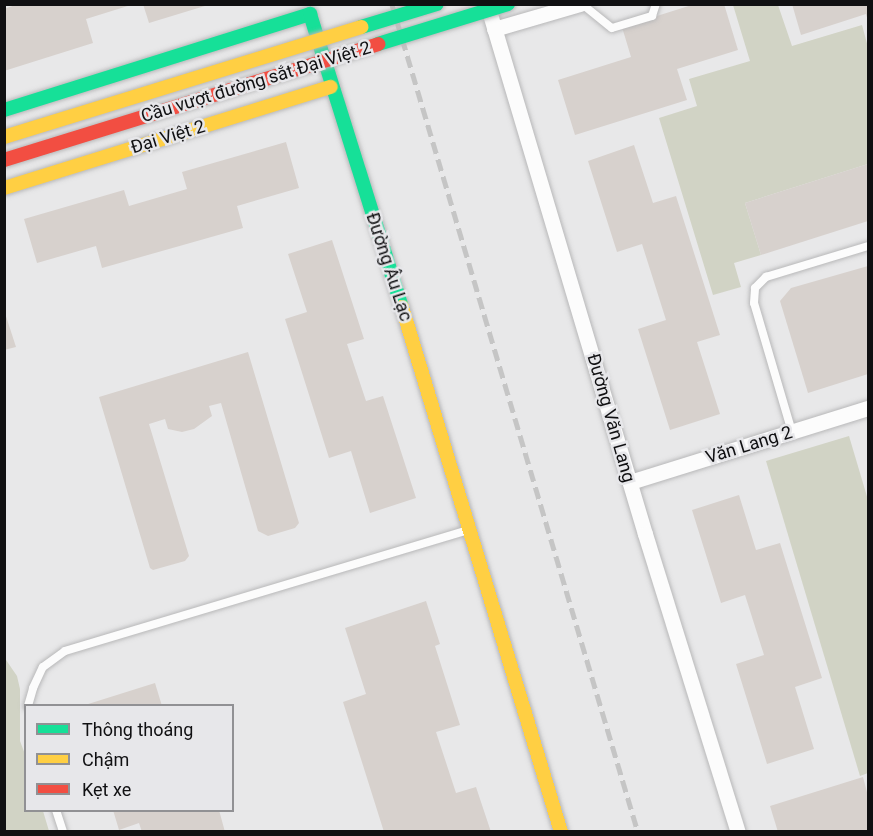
<!DOCTYPE html>
<meta charset="utf-8">
<style>
body{margin:0}
#map{position:relative;width:873px;height:836px;overflow:hidden;background:#e8e8e9;font-family:Roboto,sans-serif}
div>[style]{position:absolute}
.green>*{inset:0;background:#d1d3c5}
.building>*{inset:0;background:#d7d1cd}
.roads{filter:drop-shadow(0 0 2px #b8b8b9) drop-shadow(0 0 2px #b8b8b9)}
.lane>*{height:8px;margin:-4px;padding:0 4px;transform-origin:4px;border-radius:4px;background:#fcfcfc}
.street>*{height:15px;margin:-7.5px;padding:0 7.5px;transform-origin:7.5px;border-radius:7.5px;background:#fcfcfc}
.fast>*{height:14px;margin:-7px;padding:0 7px;transform-origin:7px;border-radius:7px;background:#16e098}
.slow>*{height:14px;margin:-7px;padding:0 7px;transform-origin:7px;border-radius:7px;background:#ffcf43}
.rail>*{height:4.5px;margin-top:-2.25px;transform-origin:0;background:repeating-linear-gradient(90deg,#c5c5c5 0 12px,transparent 0 18px)}
.bridges{filter:drop-shadow(0 0 2px #b8b8b9) drop-shadow(0 0 2px #b8b8b9)}
.fast-bridge>*{height:14px;margin:-7px;padding:0 7px;transform-origin:7px;border-radius:7px;background:#16e098}
.slow-bridge>*{height:14px;margin:-7px;padding:0 7px;transform-origin:7px;border-radius:7px;background:#ffcf43}
.jam-bridge>*{height:14px;margin:-7px;padding:0 7px;transform-origin:7px;border-radius:7px;background:#f24e42}
span{translate:-50% -50%;white-space:nowrap;text-align:center;line-height:1.15;-webkit-text-stroke:5px #e7e7ea;paint-order:stroke}
.street-label{font-size:18px;color:#101012}
.frame{position:absolute;inset:0;border:6px solid #101012;pointer-events:none}
.legend{position:absolute;left:24px;top:704px;width:210px;height:108px;box-sizing:border-box;background:#e7e7ea;border:2px solid #919194;margin:0;padding:8px 10px;list-style:none;font-size:18px;color:#101012}
.legend li{display:flex;align-items:center;gap:12px;height:30px}
.legend b{width:30px;border:2px solid #919194}
</style>
<div id="map">
<div class="green">
<i style="clip-path:polygon(733px 5px,778px 5px,792px 46px,862px 25px,868px 47px,868px 164px,745px 203px,761px 255px,734px 263px,741px 287px,713px 295px,659px 118px,697px 106px,689px 79px,750px 61px)"></i>
<i style="clip-path:polygon(849px 436px,868px 500px,868px 773px,860px 776px,766px 461px)"></i>
<i style="clip-path:polygon(4px 657px,17px 676px,20px 689px,20px 741px,26px 757px,26px 810px,43px 811px,49px 831px,5px 831px)"></i>
</div>
<div class="building">
<i style="clip-path:polygon(18px 4px,131px 4px,131px 5px,86px 19px,93px 43px,4px 71px,4px 9px)"></i>
<i style="clip-path:polygon(143px 4px,208px 4px,208px 5px,149px 23px)"></i>
<i style="clip-path:polygon(695px 4px,724px 4px,738px 50px,677px 69px,687px 100px,575px 135px,558px 80px,631px 57px,622px 27px)"></i>
<i style="clip-path:polygon(792px 4px,868px 4px,868px 21px,866px 14px,801px 35px)"></i>
<i style="clip-path:polygon(286px 142px,299px 188px,237px 206px,243px 228px,102px 268px,96px 246px,37px 263px,24px 219px,124px 190px,129px 206px,187px 189px,182px 172px)"></i>
<i style="clip-path:polygon(634px 145px,653px 203px,676px 196px,720px 335px,697px 342px,720px 414px,670px 430px,638px 329px,666px 320px,642px 244px,617px 252px,588px 161px)"></i>
<i style="clip-path:polygon(868px 164px,868px 221px,761px 255px,745px 203px)"></i>
<i style="clip-path:polygon(332px 240px,364px 339px,347px 344px,366px 401px,383px 396px,416px 498px,370px 513px,351px 451px,329px 458px,285px 319px,307px 312px,288px 254px)"></i>
<i style="clip-path:polygon(868px 266px,868px 374px,808px 393px,780px 301px,791px 288px)"></i>
<i style="clip-path:polygon(4px 310px,16px 347px,4px 350px)"></i>
<i style="clip-path:polygon(248px 352px,299px 523px,295px 528px,268px 536px,258px 531px,221px 403px,209px 406px,212px 416px,194px 429px,182px 432px,168px 429px,165px 419px,149px 424px,189px 556px,185px 561px,153px 570px,150px 568px,99px 397px)"></i>
<i style="clip-path:polygon(739px 495px,756px 550px,780px 543px,822px 678px,795px 687px,814px 749px,767px 764px,736px 664px,764px 655px,745px 595px,721px 603px,692px 510px)"></i>
<i style="clip-path:polygon(426px 601px,440px 644px,435px 646px,460px 725px,436px 732px,456px 793px,476px 787px,491px 832px,384px 832px,343px 702px,366px 694px,345px 628px)"></i>
<i style="clip-path:polygon(155px 683px,162px 706px,85px 706px,85px 705px)"></i>
<i style="clip-path:polygon(863px 777px,868px 796px,868px 832px,778px 832px,770px 806px)"></i>
<i style="clip-path:polygon(113px 810px,219px 810px,225px 832px,142px 832px,139px 823px,119px 830px)"></i>
</div>
<div class="roads">
<div class="lane">
<i style="left:582px;top:4px;width:38px;rotate:39deg"></i>
<i style="left:612px;top:28px;width:42px;rotate:-16.7deg"></i>
<i style="left:652px;top:16px;width:13px;rotate:-72deg"></i>
<i style="left:792px;top:432px;width:134px;rotate:-106.4deg"></i>
<i style="left:754px;top:303px;width:15px;rotate:-86deg"></i>
<i style="left:755px;top:288px;width:16px;rotate:-45deg"></i>
<i style="left:766px;top:277px;width:107px;rotate:-16.9deg"></i>
<i style="left:28px;top:706px;width:19px;rotate:-74deg"></i>
<i style="left:33px;top:688px;width:23px;rotate:-65deg"></i>
<i style="left:43px;top:667px;width:27px;rotate:-36deg"></i>
<i style="left:65px;top:651px;width:421px;rotate:-16.7deg"></i>
<i style="left:56px;top:810px;width:23px;rotate:72deg"></i>
</div>
<div class="street">
<i style="left:487px;top:4px;width:553px;rotate:73.4deg"></i>
<i style="left:645px;top:534px;width:312px;rotate:72.7deg"></i>
<i style="left:494px;top:29px;width:90px;rotate:-16.2deg"></i>
<i style="left:630px;top:482px;width:249px;rotate:-17.3deg"></i>
</div>
<div class="fast">
<i style="left:4px;top:110px;width:321px;rotate:-17.4deg"></i>
<i style="left:310px;top:14px;width:307px;rotate:72.6deg"></i>
</div>
<div class="slow">
<i style="left:4px;top:188px;width:342px;rotate:-17.2deg"></i>
<i style="left:402px;top:307px;width:549px;rotate:73.15deg"></i>
</div>
</div>
<div class="rail">
<i style="left:392px;top:4px;width:864px;rotate:73.45deg"></i>
</div>
<div class="bridges">
<div class="fast-bridge">
<i style="left:361px;top:27px;width:79px;rotate:-16.8deg"></i>
<i style="left:378px;top:44px;width:136px;rotate:-17.1deg"></i>
</div>
<div class="slow-bridge">
<i style="left:4px;top:137px;width:374px;rotate:-17.1deg"></i>
</div>
<div class="jam-bridge">
<i style="left:4px;top:160px;width:392px;rotate:-17.2deg"></i>
</div>
</div>
<div class="street-label">
<span style="left:256px;top:82px;rotate:-17deg">Cầu vượt đường sắt Đại Việt 2</span>
<span style="left:168px;top:137px;rotate:-17deg">Đại Việt 2</span>
<span style="left:389px;top:267px;rotate:72deg">Đường Âu Lạc</span>
<span style="left:611px;top:418px;rotate:74deg">Đường Văn Lang</span>
<span style="left:749px;top:445px;rotate:-17deg">Văn Lang 2</span>
</div>
<div class="frame"></div>
<ul class="legend">
<li><b style="height:8px;background:#16e098"></b>Thông thoáng</li>
<li><b style="height:8px;background:#ffcf43"></b>Chậm</li>
<li><b style="height:8px;background:#f24e42"></b>Kẹt xe</li>
</ul>
</div>
